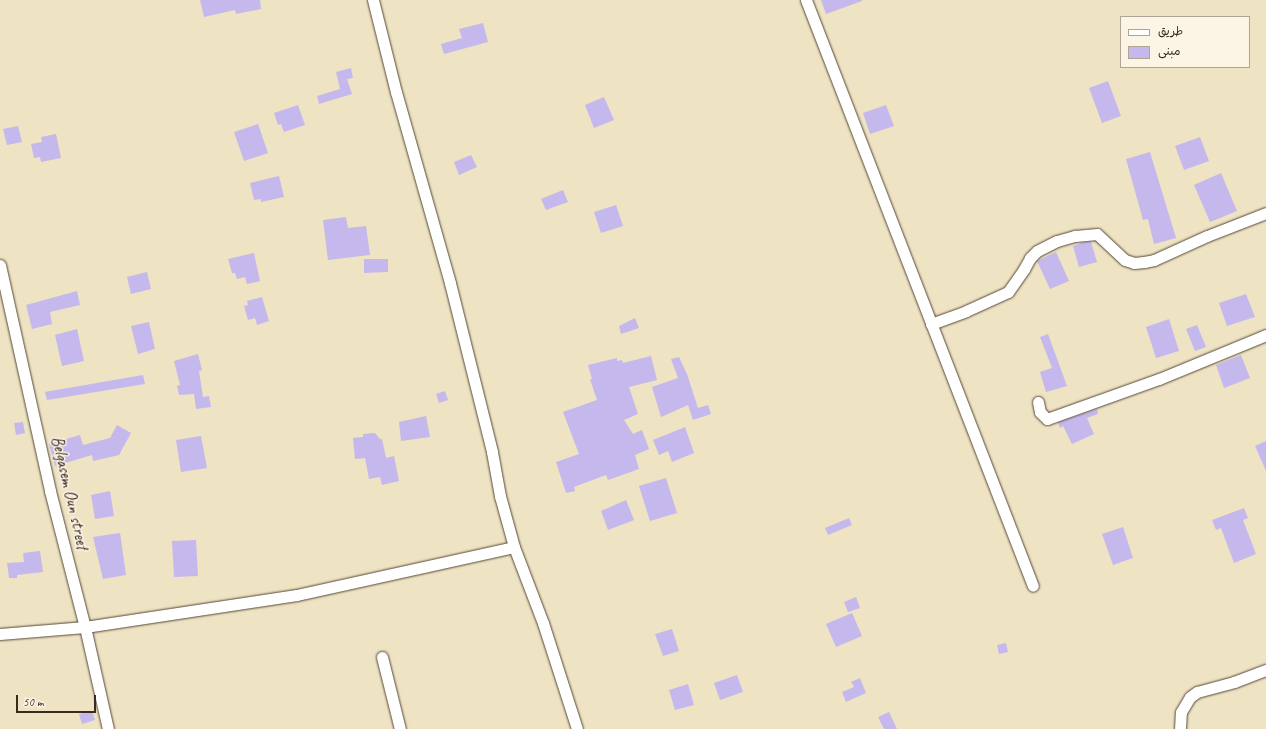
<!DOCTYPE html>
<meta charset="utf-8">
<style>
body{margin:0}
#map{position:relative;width:1266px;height:729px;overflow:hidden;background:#eee3c3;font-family:Caveat,"Playpen Sans Arabic",sans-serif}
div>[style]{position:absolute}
.building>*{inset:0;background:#c5b8ed}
.roads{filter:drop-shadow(0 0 1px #564637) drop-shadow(0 0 1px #564637)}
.minor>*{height:11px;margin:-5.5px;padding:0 5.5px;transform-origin:5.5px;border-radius:5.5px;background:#fff}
span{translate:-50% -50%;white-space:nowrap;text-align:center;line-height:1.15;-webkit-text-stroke:3px #fcf5e5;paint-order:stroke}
.street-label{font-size:17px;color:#3b2a1e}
.legend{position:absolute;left:1120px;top:16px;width:130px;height:52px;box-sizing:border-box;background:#fcf5e5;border:1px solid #afa495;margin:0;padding:5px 7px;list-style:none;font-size:12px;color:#3b2a1e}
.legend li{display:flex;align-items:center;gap:8px;height:20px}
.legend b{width:20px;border:1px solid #afa495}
.scale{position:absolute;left:16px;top:695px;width:80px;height:18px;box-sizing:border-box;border:2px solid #3b2a1e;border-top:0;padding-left:5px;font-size:12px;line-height:14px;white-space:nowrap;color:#3b2a1e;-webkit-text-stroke:3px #fcf5e5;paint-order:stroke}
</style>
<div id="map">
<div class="building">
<i style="clip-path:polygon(200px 0,260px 0,261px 9px,236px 14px,235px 10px,204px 17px)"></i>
<i style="clip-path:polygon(821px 0,862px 0,862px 1px,826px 14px)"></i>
<i style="clip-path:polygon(483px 23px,488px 42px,444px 54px,441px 44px,462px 38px,459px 29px)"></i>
<i style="clip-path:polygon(351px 68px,353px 78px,347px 79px,352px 94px,319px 104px,317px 96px,340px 89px,336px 72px)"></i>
<i style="clip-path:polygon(1108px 81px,1121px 116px,1102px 123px,1089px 88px)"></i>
<i style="clip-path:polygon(604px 97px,614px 120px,594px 128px,585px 105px)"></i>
<i style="clip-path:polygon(298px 105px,305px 125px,284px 132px,281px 124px,278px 125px,274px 113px)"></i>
<i style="clip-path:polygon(886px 105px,894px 126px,870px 134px,863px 113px)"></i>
<i style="clip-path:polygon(258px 124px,268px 153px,244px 161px,234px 132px)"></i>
<i style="clip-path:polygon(18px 126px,22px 142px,7px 145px,3px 129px)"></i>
<i style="clip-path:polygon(56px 134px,61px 158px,41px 162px,40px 157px,34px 158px,31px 144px,42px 142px,41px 137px)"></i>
<i style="clip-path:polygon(1200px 137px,1209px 161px,1184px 170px,1175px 146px)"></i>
<i style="clip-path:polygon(1150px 152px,1176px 238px,1154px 244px,1148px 219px,1143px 220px,1126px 159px)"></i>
<i style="clip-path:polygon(471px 155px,477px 167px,459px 175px,454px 162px)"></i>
<i style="clip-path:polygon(1221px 173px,1237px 211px,1210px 222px,1194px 185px)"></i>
<i style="clip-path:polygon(279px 176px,284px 197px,261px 202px,261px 199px,254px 200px,250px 183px)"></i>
<i style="clip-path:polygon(563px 190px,568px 202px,546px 210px,541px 199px)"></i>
<i style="clip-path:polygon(616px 205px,623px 226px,601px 233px,594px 212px)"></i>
<i style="clip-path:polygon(346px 217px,348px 228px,366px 226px,370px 255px,328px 260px,323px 220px)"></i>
<i style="clip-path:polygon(1085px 242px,1091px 242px,1097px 262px,1079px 267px,1073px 246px)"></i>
<i style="clip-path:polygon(1056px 252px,1069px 281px,1050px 289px,1037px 261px)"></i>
<i style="clip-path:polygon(254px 253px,260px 281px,247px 284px,245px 277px,237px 279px,235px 273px,232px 273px,228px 259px)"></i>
<i style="clip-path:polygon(364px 259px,388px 259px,388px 272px,364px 273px)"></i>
<i style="clip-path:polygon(147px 272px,151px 289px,131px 294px,127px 277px)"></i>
<i style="clip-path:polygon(77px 291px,80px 305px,50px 312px,52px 324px,32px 329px,26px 305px)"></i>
<i style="clip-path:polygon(1246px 294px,1255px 317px,1227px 326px,1219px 303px)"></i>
<i style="clip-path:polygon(262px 297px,269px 321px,257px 325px,255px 318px,248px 320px,244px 306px,248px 305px,247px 301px)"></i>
<i style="clip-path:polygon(635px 318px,639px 328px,621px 334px,619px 326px)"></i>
<i style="clip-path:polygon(1169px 319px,1179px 351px,1156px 358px,1146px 327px)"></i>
<i style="clip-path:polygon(149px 322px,155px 349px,138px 354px,131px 326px)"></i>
<i style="clip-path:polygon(1197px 325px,1206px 347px,1195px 351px,1186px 329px)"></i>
<i style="clip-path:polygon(77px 329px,84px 361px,62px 366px,55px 335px)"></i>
<i style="clip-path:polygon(1048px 334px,1067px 386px,1046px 392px,1040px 372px,1052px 368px,1040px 337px)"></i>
<i style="clip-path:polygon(198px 354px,202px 370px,199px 371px,203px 397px,209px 396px,211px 407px,196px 409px,194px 394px,179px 395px,177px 386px,180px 385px,174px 361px)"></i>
<i style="clip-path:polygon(1241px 355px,1250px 378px,1224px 388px,1216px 365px)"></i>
<i style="clip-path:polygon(651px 356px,657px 380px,629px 387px,638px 414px,624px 420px,633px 434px,642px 430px,649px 449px,635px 455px,639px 469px,608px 480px,606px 475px,574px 487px,575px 491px,566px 493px,556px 462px,579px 454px,563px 412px,597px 400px,590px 379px,592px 379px,588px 365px,617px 358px,617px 361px,622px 360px,623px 363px)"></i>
<i style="clip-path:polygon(679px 357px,687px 374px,698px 408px,708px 405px,711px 414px,693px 420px,688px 405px,661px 417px,652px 387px,678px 378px,671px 359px)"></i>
<i style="clip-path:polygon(143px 375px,145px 384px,47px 400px,45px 392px)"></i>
<i style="clip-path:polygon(445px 391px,448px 400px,439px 403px,436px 394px)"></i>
<i style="clip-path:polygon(1097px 409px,1098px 414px,1087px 418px,1094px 434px,1072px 444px,1063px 426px,1060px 428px,1058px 422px)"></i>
<i style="clip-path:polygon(426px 416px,430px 437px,401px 441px,399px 422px)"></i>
<i style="clip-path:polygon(23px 422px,25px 433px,16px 435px,14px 423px)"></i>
<i style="clip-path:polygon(117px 425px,131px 433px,119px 455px,93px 461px,92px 455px,55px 466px,49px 444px,80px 435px,83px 445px,110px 438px)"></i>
<i style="clip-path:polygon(685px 427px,694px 453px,672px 462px,668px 451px,659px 455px,653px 440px)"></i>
<i style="clip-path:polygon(375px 433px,380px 439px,382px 439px,386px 458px,394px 456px,399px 481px,382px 485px,380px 477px,369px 479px,365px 458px,355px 459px,353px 438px,363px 437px,363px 434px)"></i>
<i style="clip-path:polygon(201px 436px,207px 468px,181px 472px,176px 440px)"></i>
<i style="clip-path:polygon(1266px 441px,1266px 471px,1255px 446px)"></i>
<i style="clip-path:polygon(666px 478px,677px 513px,650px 521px,639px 486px)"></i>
<i style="clip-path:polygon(110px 491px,114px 516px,95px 519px,91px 495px)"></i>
<i style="clip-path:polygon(626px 500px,634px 520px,608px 530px,601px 511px)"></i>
<i style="clip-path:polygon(1244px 508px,1248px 518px,1243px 520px,1256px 554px,1234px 563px,1221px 528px,1216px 530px,1212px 520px)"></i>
<i style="clip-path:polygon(849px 518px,852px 525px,828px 535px,825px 528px)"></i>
<i style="clip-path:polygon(1123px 527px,1133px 558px,1113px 565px,1102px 534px)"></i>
<i style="clip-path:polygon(120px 533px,126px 575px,103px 579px,93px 537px)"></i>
<i style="clip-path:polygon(196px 540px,198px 576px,174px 577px,172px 541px)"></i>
<i style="clip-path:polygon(40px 551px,43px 572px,17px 575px,17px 578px,9px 578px,7px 563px,24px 562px,23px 553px)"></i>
<i style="clip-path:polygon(856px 597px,860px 608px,848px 612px,844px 602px)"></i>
<i style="clip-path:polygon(852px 613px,862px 636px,836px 647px,826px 624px)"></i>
<i style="clip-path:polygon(672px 629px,679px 651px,663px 656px,655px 634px)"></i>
<i style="clip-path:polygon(1006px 643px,1008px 652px,999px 654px,997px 645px)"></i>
<i style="clip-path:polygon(737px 675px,743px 692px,720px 700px,714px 683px)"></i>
<i style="clip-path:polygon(860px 678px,866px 693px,846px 702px,842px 692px,854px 687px,851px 682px)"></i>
<i style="clip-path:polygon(688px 684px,694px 705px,675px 710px,669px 690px)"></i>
<i style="clip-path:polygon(92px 711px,95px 720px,82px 724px,79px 714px)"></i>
<i style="clip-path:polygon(889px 712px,897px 729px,884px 729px,878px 717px)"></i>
</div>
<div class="roads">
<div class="minor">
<i style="left:373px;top:0;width:95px;rotate:76deg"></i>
<i style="left:396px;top:92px;width:198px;rotate:74.2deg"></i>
<i style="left:450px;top:283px;width:174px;rotate:76deg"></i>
<i style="left:492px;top:452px;width:45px;rotate:79.7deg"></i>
<i style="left:500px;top:496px;width:53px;rotate:74.6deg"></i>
<i style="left:514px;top:547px;width:81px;rotate:69.1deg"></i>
<i style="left:543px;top:623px;width:111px;rotate:72.2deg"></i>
<i style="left:806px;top:0;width:628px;rotate:68.83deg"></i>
<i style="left:0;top:265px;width:231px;rotate:77.5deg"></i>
<i style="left:50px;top:491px;width:140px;rotate:75.6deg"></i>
<i style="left:85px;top:627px;width:105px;rotate:77.3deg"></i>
<i style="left:931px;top:324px;width:37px;rotate:-20deg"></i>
<i style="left:966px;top:311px;width:46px;rotate:-24.3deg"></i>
<i style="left:1008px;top:292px;width:28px;rotate:-55deg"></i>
<i style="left:1024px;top:269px;width:13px;rotate:-61deg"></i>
<i style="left:1030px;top:258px;width:10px;rotate:-45deg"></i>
<i style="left:1037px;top:251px;width:22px;rotate:-27deg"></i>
<i style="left:1057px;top:241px;width:19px;rotate:-16deg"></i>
<i style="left:1075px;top:236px;width:22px;rotate:-5deg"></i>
<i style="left:1097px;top:234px;width:38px;rotate:43deg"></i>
<i style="left:1125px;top:260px;width:9px;rotate:18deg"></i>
<i style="left:1134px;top:263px;width:10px;rotate:-6deg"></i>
<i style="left:1144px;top:262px;width:10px;rotate:-11deg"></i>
<i style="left:1154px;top:260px;width:58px;rotate:-24.4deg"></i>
<i style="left:1207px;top:236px;width:63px;rotate:-21.3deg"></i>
<i style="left:1038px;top:402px;width:10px;rotate:79deg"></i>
<i style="left:1040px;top:412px;width:10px;rotate:45deg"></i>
<i style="left:1047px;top:419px;width:119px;rotate:-19.7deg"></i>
<i style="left:1159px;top:379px;width:116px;rotate:-22.4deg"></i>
<i style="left:0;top:634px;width:85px;rotate:-4.7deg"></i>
<i style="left:85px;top:627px;width:214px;rotate:-8.6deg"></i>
<i style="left:297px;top:595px;width:222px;rotate:-12.5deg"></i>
<i style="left:382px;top:657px;width:74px;rotate:76deg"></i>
<i style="left:1180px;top:729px;width:17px;rotate:-87deg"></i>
<i style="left:1181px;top:712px;width:17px;rotate:-59deg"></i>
<i style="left:1190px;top:697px;width:9px;rotate:-36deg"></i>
<i style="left:1197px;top:692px;width:38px;rotate:-15deg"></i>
<i style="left:1234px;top:682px;width:34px;rotate:-21deg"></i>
</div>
</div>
<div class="street-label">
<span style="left:70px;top:493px;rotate:77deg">Belgasem Oun street</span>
</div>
<ul class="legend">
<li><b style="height:5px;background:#fff"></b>طريق</li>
<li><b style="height:11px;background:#c5b8ed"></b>مبنى</li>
</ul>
<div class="scale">50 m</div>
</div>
